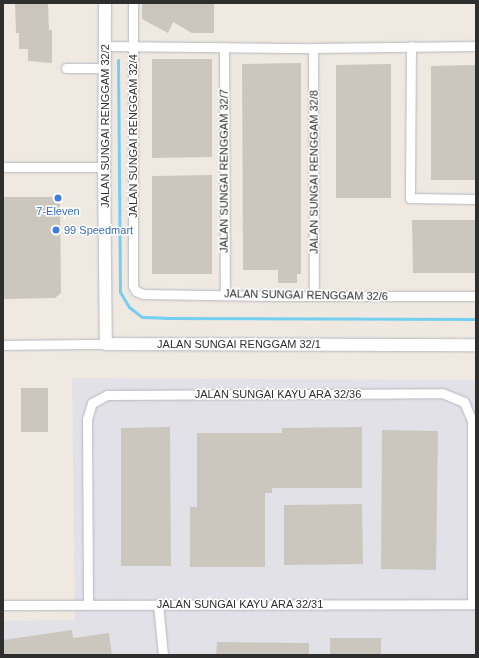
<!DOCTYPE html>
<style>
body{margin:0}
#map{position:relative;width:479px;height:658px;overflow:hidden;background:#efe9e1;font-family:Arial,sans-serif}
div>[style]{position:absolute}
.industrial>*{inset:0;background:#e3e1e8}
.stream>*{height:3px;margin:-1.5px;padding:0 1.5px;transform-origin:1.5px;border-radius:1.5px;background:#75cff0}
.building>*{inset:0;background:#cbc7bf}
.roads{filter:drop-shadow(0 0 1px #b4b7c1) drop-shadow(0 0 1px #b4b7c1)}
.minor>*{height:9px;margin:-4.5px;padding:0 4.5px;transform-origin:4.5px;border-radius:4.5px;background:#fff}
.tertiary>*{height:12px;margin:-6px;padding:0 6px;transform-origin:6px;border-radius:6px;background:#fff}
.dots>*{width:11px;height:11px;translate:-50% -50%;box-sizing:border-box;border:2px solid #fff;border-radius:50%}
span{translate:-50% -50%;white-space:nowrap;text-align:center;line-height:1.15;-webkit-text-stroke:3px #fff;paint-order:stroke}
.street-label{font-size:11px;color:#2e2e2e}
.shop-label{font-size:11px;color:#366cbe}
.left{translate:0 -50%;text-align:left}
.frame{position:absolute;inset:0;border:4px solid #2e2e2e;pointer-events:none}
</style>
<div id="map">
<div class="industrial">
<i style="clip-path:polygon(72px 378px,476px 380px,476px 655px,3px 655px,3px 621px,75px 620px)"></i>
</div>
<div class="stream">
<i style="left:118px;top:60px;width:232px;rotate:89.5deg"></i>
<i style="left:120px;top:292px;width:17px;rotate:59deg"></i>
<i style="left:129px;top:307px;width:16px;rotate:38deg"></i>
<i style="left:142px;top:317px;width:23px;rotate:2deg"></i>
<i style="left:165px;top:318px;width:311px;rotate:0.2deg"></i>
</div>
<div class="building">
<i style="clip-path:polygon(15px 3px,48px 3px,49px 30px,52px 30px,52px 63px,28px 61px,28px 49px,19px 49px,19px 33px,16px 33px)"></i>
<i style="clip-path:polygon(142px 3px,214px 3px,214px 33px,192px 33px,173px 22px,168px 33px,142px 19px)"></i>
<i style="clip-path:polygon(152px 59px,212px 59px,212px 157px,152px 158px)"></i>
<i style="clip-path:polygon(301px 63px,301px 274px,297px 274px,297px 283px,278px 283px,278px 270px,243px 270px,242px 64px)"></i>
<i style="clip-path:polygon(391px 64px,391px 198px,336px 198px,336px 65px)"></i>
<i style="clip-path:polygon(476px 65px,476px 180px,431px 180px,431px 66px)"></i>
<i style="clip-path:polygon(212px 175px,212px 274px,152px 274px,152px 176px)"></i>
<i style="clip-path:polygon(3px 197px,54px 197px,60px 202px,61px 293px,55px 298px,3px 299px)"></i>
<i style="clip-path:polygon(412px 220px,476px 220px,476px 273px,413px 273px)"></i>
<i style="clip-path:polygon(21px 388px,48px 388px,48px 432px,21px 432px)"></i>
<i style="clip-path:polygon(170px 427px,171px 566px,121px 566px,121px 428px)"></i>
<i style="clip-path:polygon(362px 427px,362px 488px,272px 488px,272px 493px,265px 493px,265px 567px,190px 567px,190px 507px,197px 507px,197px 433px,282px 433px,282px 428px)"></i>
<i style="clip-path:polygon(382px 430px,438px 431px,436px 570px,381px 569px)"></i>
<i style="clip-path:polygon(362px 504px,363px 564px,284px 565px,284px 505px)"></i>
<i style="clip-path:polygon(72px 630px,73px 638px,109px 633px,112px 655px,3px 655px,3px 640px)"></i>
<i style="clip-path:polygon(330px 638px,381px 638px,381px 655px,330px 655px)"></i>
<i style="clip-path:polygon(217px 642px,309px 643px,309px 655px,216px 655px)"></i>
</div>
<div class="roads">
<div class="minor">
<i style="left:133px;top:3px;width:283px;rotate:90deg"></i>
<i style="left:133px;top:286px;width:6px;rotate:59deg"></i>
<i style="left:136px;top:291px;width:8px;rotate:23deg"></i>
<i style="left:143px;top:294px;width:127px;rotate:0.9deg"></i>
<i style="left:270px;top:296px;width:206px"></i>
<i style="left:105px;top:46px;width:208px;rotate:0.6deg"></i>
<i style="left:313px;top:48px;width:163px;rotate:-0.7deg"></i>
<i style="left:411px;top:46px;width:152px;rotate:90.4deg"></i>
<i style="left:410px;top:198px;width:66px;rotate:0.9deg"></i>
<i style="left:224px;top:47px;width:248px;rotate:89.8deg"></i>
<i style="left:313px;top:48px;width:248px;rotate:89.8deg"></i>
<i style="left:66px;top:68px;width:38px"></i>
<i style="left:3px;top:167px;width:101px"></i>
<i style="left:3px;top:345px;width:103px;rotate:-0.6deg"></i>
<i style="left:88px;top:604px;width:185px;rotate:-90.3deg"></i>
<i style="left:87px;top:419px;width:17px;rotate:-73deg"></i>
<i style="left:92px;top:403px;width:17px;rotate:-28deg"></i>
<i style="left:107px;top:395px;width:335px;rotate:-0.3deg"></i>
<i style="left:442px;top:393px;width:24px;rotate:22deg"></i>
<i style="left:464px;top:402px;width:21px;rotate:67deg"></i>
<i style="left:472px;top:421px;width:183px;rotate:90deg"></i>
<i style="left:158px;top:604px;width:51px;rotate:84.4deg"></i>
<i style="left:3px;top:605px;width:473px;rotate:-0.1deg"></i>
</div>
<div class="tertiary">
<i style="left:105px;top:3px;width:164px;rotate:90.3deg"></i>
<i style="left:104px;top:167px;width:177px;rotate:89.4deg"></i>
<i style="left:106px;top:344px;width:370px;rotate:0.2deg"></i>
</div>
</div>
<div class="dots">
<i style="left:58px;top:198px;background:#3f7fe0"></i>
<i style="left:56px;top:230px;background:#3f7fe0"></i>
</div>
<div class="street-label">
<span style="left:105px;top:126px;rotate:-90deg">JALAN SUNGAI RENGGAM 32/2</span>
<span style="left:133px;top:136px;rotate:-90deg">JALAN SUNGAI RENGGAM 32/4</span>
<span style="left:224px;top:171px;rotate:-90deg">JALAN SUNGAI RENGGAM 32/7</span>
<span style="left:314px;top:172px;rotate:-90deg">JALAN SUNGAI RENGGAM 32/8</span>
<span style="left:306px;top:295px;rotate:1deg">JALAN SUNGAI RENGGAM 32/6</span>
<span style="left:239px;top:344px">JALAN SUNGAI RENGGAM 32/1</span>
<span style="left:278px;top:394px">JALAN SUNGAI KAYU ARA 32/36</span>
<span style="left:240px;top:604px">JALAN SUNGAI KAYU ARA 32/31</span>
</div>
<div class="shop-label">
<span style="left:58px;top:211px">7-Eleven</span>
<span class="left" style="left:64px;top:230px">99 Speedmart</span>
</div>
<div class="frame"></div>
</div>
